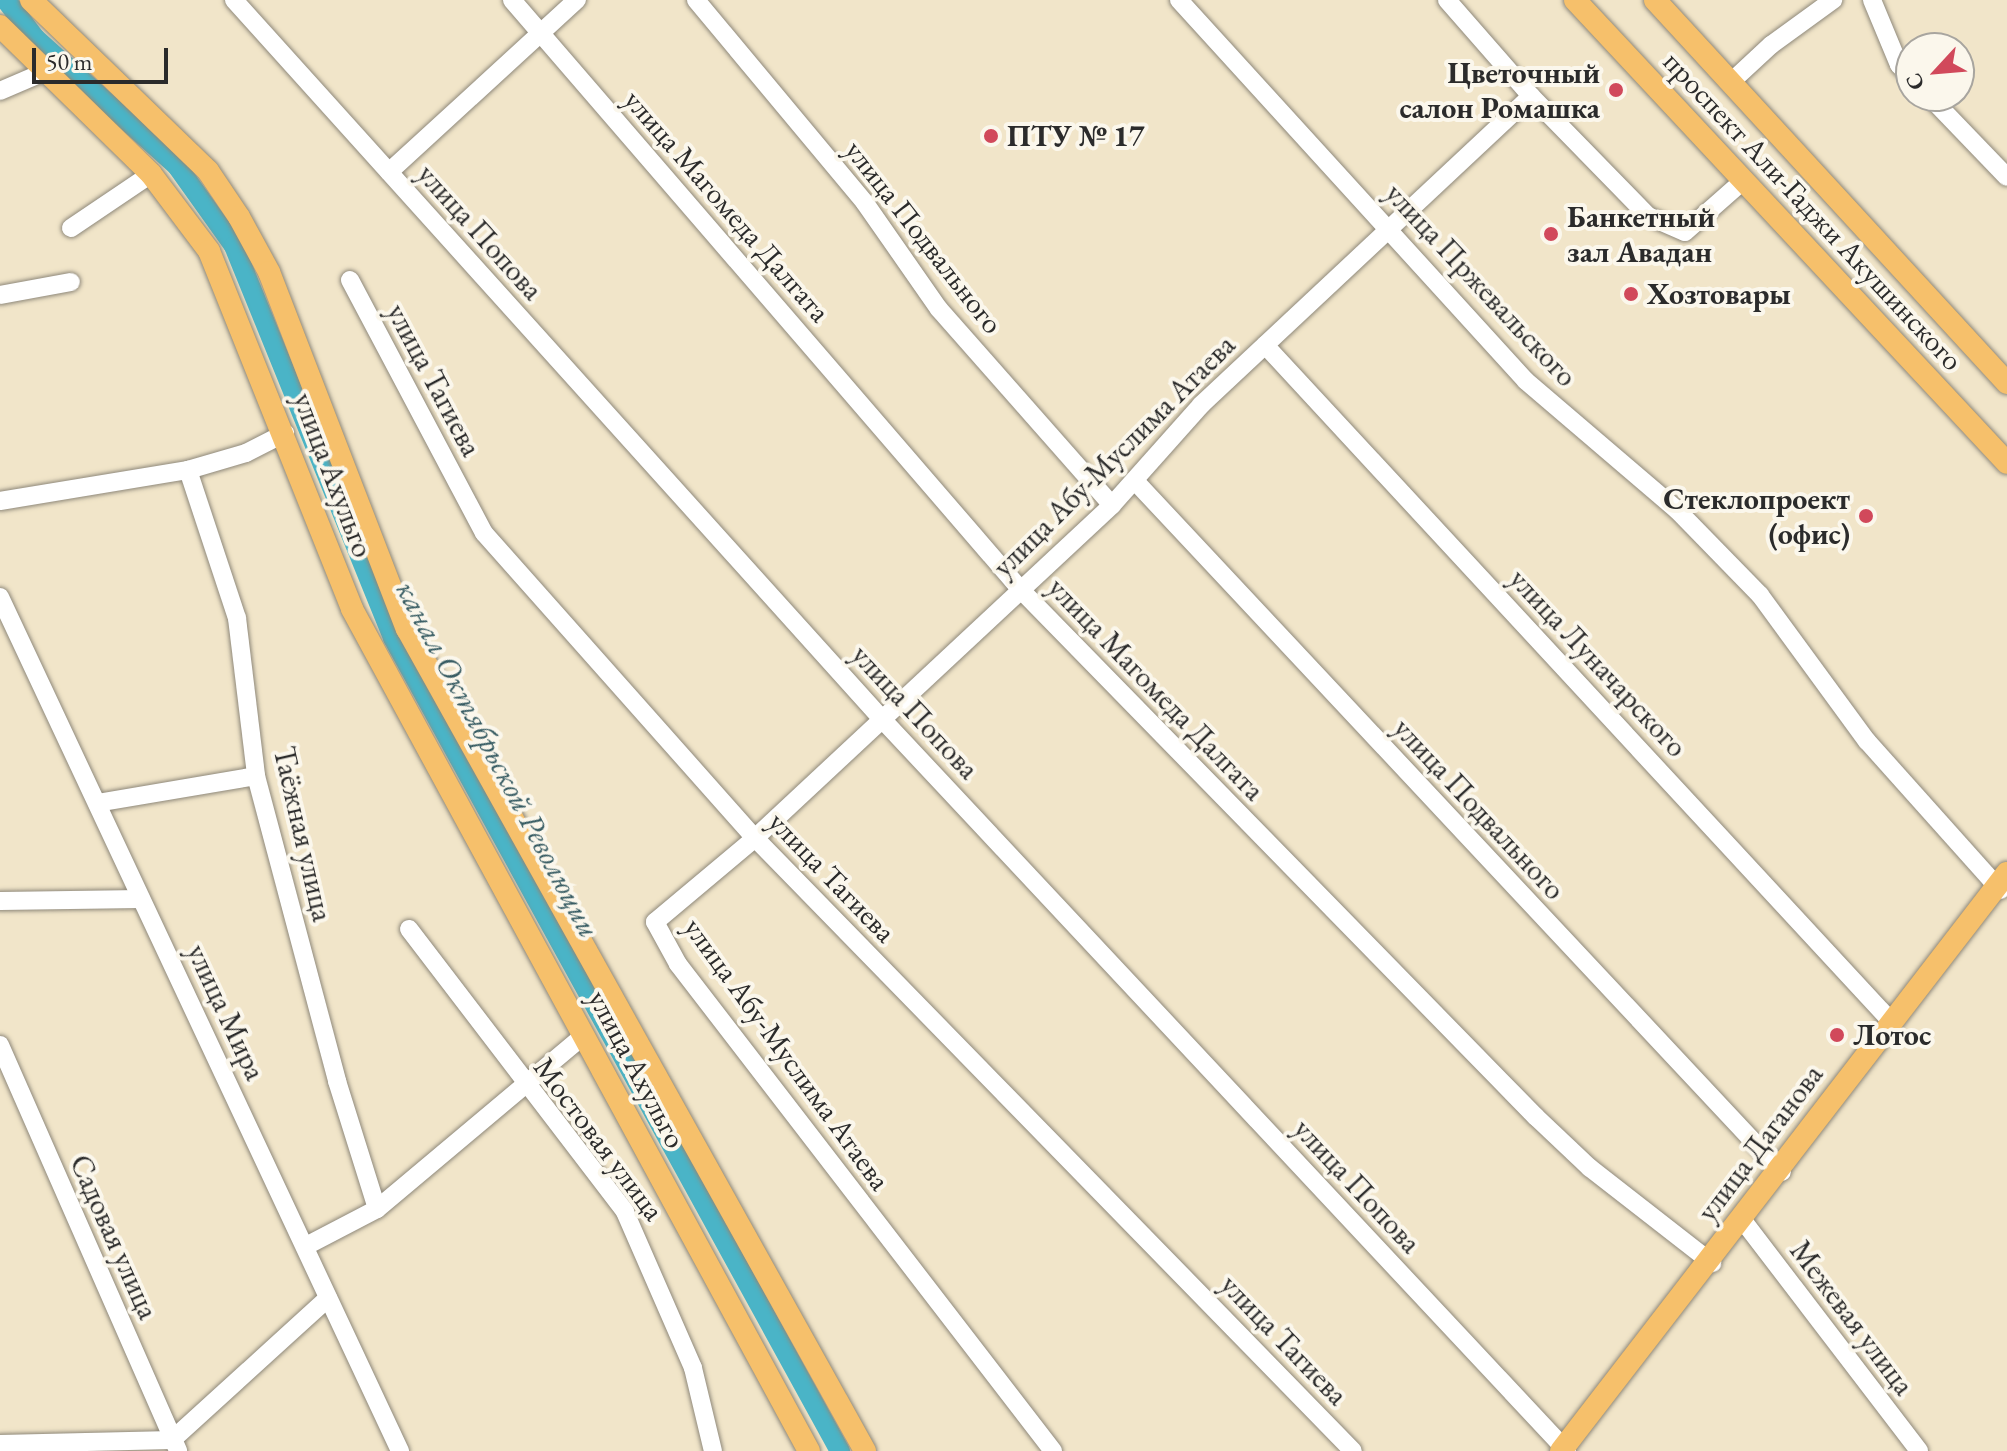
<!DOCTYPE html>
<meta charset="utf-8">
<style>
body{margin:0}
#map{position:relative;width:2007px;height:1451px;overflow:hidden;background:#f1e5c9;font-family:"EB Garamond",serif}
div>[style]{position:absolute}
.canal>*{height:20px;margin:-10px;padding:0 10px;transform-origin:10px;border-radius:10px;background:#4ab4c7}
.roads{filter:drop-shadow(0 0 2px #8e887a) drop-shadow(0 0 2px #8e887a)}
.minor>*{height:18px;margin:-9px;padding:0 9px;transform-origin:9px;border-radius:9px;background:#fff}
.major>*{height:22px;margin:-11px;padding:0 11px;transform-origin:11px;border-radius:11px;background:#f6c06b}
.dots>*{width:22px;height:22px;translate:-50% -50%;box-sizing:border-box;border:4px solid #fbf7ec;border-radius:50%}
span{translate:-50% -50%;white-space:nowrap;text-align:center;line-height:1.15;-webkit-text-stroke:8px #fbf7ec;paint-order:stroke}
.poi-label{font-size:30px;color:#2b2b2b;font-weight:700}
.right{translate:-100% -50%;text-align:right}
.left{translate:0 -50%;text-align:left}
.street-label{font-size:30px;color:#2b2b2b}
.water-label{font-size:32px;color:#365b62;font-style:italic}
.north{position:absolute;left:1895px;top:32px;width:80px;height:80px;box-sizing:border-box;background:#fbf7ec;border:2px solid #a8a59f;border-radius:50%;rotate:244deg;font-size:22px;font-weight:700;line-height:32px;text-align:center;color:#2b2b2b}
.north::after{content:'';display:block;margin:auto;width:28px;height:36px;background:#d1495b;clip-path:polygon(50% 0,100% 100%,50% 72%,0 100%)}
.scale{position:absolute;left:32px;top:48px;width:136px;height:36px;box-sizing:border-box;border:4px solid #2b2b2b;border-top:0;padding-left:10px;font-size:24px;line-height:28px;white-space:nowrap;color:#2b2b2b;-webkit-text-stroke:6px #fbf7ec;paint-order:stroke}
</style>
<div id="map">
<div class="canal">
<i style="left:6px;top:0;width:48px;rotate:52.7deg"></i>
<i style="left:35px;top:38px;width:191px;rotate:42deg"></i>
<i style="left:177px;top:166px;width:98px;rotate:54.5deg"></i>
<i style="left:234px;top:246px;width:423px;rotate:67.9deg"></i>
<i style="left:393px;top:638px;width:928px;rotate:61.2deg"></i>
</div>
<div class="roads">
<div class="minor">
<i style="left:234px;top:0;width:967px;rotate:47.98deg"></i>
<i style="left:881px;top:718px;width:1004px;rotate:46.9deg"></i>
<i style="left:512px;top:0;width:779px;rotate:49.22deg"></i>
<i style="left:1021px;top:590px;width:737px;rotate:45.66deg"></i>
<i style="left:1536px;top:1117px;width:74px;rotate:43.4deg"></i>
<i style="left:1590px;top:1168px;width:155px;rotate:37.9deg"></i>
<i style="left:696px;top:0;width:264px;rotate:50.2deg"></i>
<i style="left:865px;top:203px;width:129px;rotate:55.1deg"></i>
<i style="left:939px;top:309px;width:261px;rotate:48.6deg"></i>
<i style="left:1179px;top:0;width:515px;rotate:47.67deg"></i>
<i style="left:1526px;top:381px;width:199px;rotate:40.5deg"></i>
<i style="left:1677px;top:510px;width:119px;rotate:45.7deg"></i>
<i style="left:1760px;top:595px;width:181px;rotate:53.8deg"></i>
<i style="left:1867px;top:741px;width:200px;rotate:48.2deg"></i>
<i style="left:1447px;top:0;width:128px;rotate:48.8deg"></i>
<i style="left:1531px;top:96px;width:168px;rotate:45.7deg"></i>
<i style="left:1648px;top:216px;width:40px;rotate:23.4deg"></i>
<i style="left:1685px;top:232px;width:79px;rotate:-41.4deg"></i>
<i style="left:1872px;top:0;width:70px;rotate:67.4deg"></i>
<i style="left:1899px;top:65px;width:17px;rotate:45deg"></i>
<i style="left:1730px;top:83px;width:56px;rotate:-42.8deg"></i>
<i style="left:1771px;top:45px;width:77px;rotate:-36deg"></i>
<i style="left:0;top:91px;width:46px;rotate:-23.2deg"></i>
<i style="left:1929px;top:96px;width:112px;rotate:46.1deg"></i>
<i style="left:389px;top:172px;width:255px;rotate:-42.5deg"></i>
<i style="left:71px;top:228px;width:97px;rotate:-34deg"></i>
<i style="left:350px;top:280px;width:286px;rotate:62.1deg"></i>
<i style="left:484px;top:533px;width:408px;rotate:48.4deg"></i>
<i style="left:755px;top:838px;width:856px;rotate:45.71deg"></i>
<i style="left:0;top:295px;width:72px;rotate:-10.4deg"></i>
<i style="left:1265px;top:345px;width:919px;rotate:47.21deg"></i>
<i style="left:188px;top:470px;width:156px;rotate:71.7deg"></i>
<i style="left:237px;top:618px;width:159px;rotate:83.1deg"></i>
<i style="left:256px;top:776px;width:316px;rotate:75.1deg"></i>
<i style="left:337px;top:1081px;width:134px;rotate:72.6deg"></i>
<i style="left:1136px;top:482px;width:945px;rotate:46.89deg"></i>
<i style="left:0;top:501px;width:191px;rotate:-9.4deg"></i>
<i style="left:188px;top:470px;width:60px;rotate:-16.3deg"></i>
<i style="left:246px;top:453px;width:44px;rotate:-27.1deg"></i>
<i style="left:0;top:597px;width:943px;rotate:64.9deg"></i>
<i style="left:97px;top:803px;width:161px;rotate:-9.6deg"></i>
<i style="left:0;top:901px;width:141px;rotate:-0.8deg"></i>
<i style="left:409px;top:929px;width:356px;rotate:52.6deg"></i>
<i style="left:625px;top:1212px;width:170px;rotate:66.4deg"></i>
<i style="left:693px;top:1368px;width:85px;rotate:76.5deg"></i>
<i style="left:0;top:1045px;width:443px;rotate:66.3deg"></i>
<i style="left:1741px;top:1218px;width:293px;rotate:52.6deg"></i>
<i style="left:306px;top:1246px;width:80px;rotate:-27.5deg"></i>
<i style="left:377px;top:1209px;width:270px;rotate:-40deg"></i>
<i style="left:0;top:1444px;width:172px;rotate:-1.3deg"></i>
<i style="left:172px;top:1440px;width:211px;rotate:-42.3deg"></i>
<i style="left:1053px;top:1451px;width:615px;rotate:-127.6deg"></i>
<i style="left:678px;top:964px;width:48px;rotate:-118.7deg"></i>
<i style="left:655px;top:922px;width:131px;rotate:-40deg"></i>
<i style="left:755px;top:838px;width:488px;rotate:-43deg"></i>
<i style="left:1112px;top:505px;width:134px;rotate:-48.3deg"></i>
<i style="left:1201px;top:405px;width:452px;rotate:-43.1deg"></i>
</div>
<div class="major">
<i style="left:31px;top:0;width:246px;rotate:44deg"></i>
<i style="left:208px;top:171px;width:55px;rotate:56deg"></i>
<i style="left:239px;top:217px;width:63px;rotate:61.4deg"></i>
<i style="left:269px;top:272px;width:383px;rotate:68.9deg"></i>
<i style="left:407px;top:629px;width:941px;rotate:60.87deg"></i>
<i style="left:1575px;top:0;width:633px;rotate:46.98deg"></i>
<i style="left:1655px;top:0;width:520px;rotate:47.42deg"></i>
<i style="left:0;top:26px;width:211px;rotate:44.4deg"></i>
<i style="left:151px;top:174px;width:96px;rotate:53deg"></i>
<i style="left:209px;top:251px;width:386px;rotate:68.2deg"></i>
<i style="left:352px;top:609px;width:958px;rotate:61.51deg"></i>
<i style="left:1561px;top:1451px;width:730px;rotate:-52.35deg"></i>
</div>
</div>
<div class="dots">
<i style="left:1616px;top:90px;background:#d1495b"></i>
<i style="left:991px;top:136px;background:#d1495b"></i>
<i style="left:1551px;top:234px;background:#d1495b"></i>
<i style="left:1631px;top:294px;background:#d1495b"></i>
<i style="left:1866px;top:516px;background:#d1495b"></i>
<i style="left:1837px;top:1035px;background:#d1495b"></i>
</div>
<div class="poi-label">
<span class="right" style="left:1600px;top:90px">Цветочный<br>салон Ромашка</span>
<span class="left" style="left:1007px;top:136px">ПТУ № 17</span>
<span class="left" style="left:1567px;top:234px">Банкетный<br>зал Авадан</span>
<span class="left" style="left:1647px;top:294px">Хозтовары</span>
<span class="right" style="left:1850px;top:516px">Стеклопроект<br>(офис)</span>
<span class="left" style="left:1853px;top:1035px">Лотос</span>
</div>
<div class="street-label">
<span style="left:727px;top:206px;rotate:49deg">улица Магомеда Далгата</span>
<span style="left:1813px;top:211px;rotate:47deg">проспект Али-Гаджи Акушинского</span>
<span style="left:480px;top:232px;rotate:48deg">улица Попова</span>
<span style="left:924px;top:237px;rotate:52deg">улица Подвального</span>
<span style="left:1481px;top:285px;rotate:47deg">улица Пржевальского</span>
<span style="left:434px;top:380px;rotate:62deg">улица Тагиева</span>
<span style="left:1114px;top:456px;rotate:-45deg">улица Абу-Муслима Атаева</span>
<span style="left:333px;top:475px;rotate:69deg">улица Ахульго</span>
<span style="left:1598px;top:663px;rotate:47deg">улица Луначарского</span>
<span style="left:1156px;top:689px;rotate:46deg">улица Магомеда Далгата</span>
<span style="left:915px;top:712px;rotate:47deg">улица Попова</span>
<span style="left:1479px;top:809px;rotate:47deg">улица Подвального</span>
<span style="left:303px;top:834px;rotate:77deg">Таёжная улица</span>
<span style="left:832px;top:877px;rotate:46deg">улица Тагиева</span>
<span style="left:226px;top:1012px;rotate:65deg">улица Мира</span>
<span style="left:787px;top:1054px;rotate:54deg">улица Абу-Муслима Атаева</span>
<span style="left:637px;top:1069px;rotate:62deg">улица Ахульго</span>
<span style="left:599px;top:1139px;rotate:53deg">Мостовая улица</span>
<span style="left:1760px;top:1143px;rotate:-53deg">улица Даганова</span>
<span style="left:1357px;top:1186px;rotate:47deg">улица Попова</span>
<span style="left:114px;top:1237px;rotate:66deg">Садовая улица</span>
<span style="left:1852px;top:1318px;rotate:53deg">Межевая улица</span>
<span style="left:1284px;top:1340px;rotate:46deg">улица Тагиева</span>
</div>
<div class="water-label">
<span style="left:498px;top:759px;rotate:62deg">канал Октябрьской Революции</span>
</div>
<div class="north">С</div>
<div class="scale">50 m</div>
</div>
